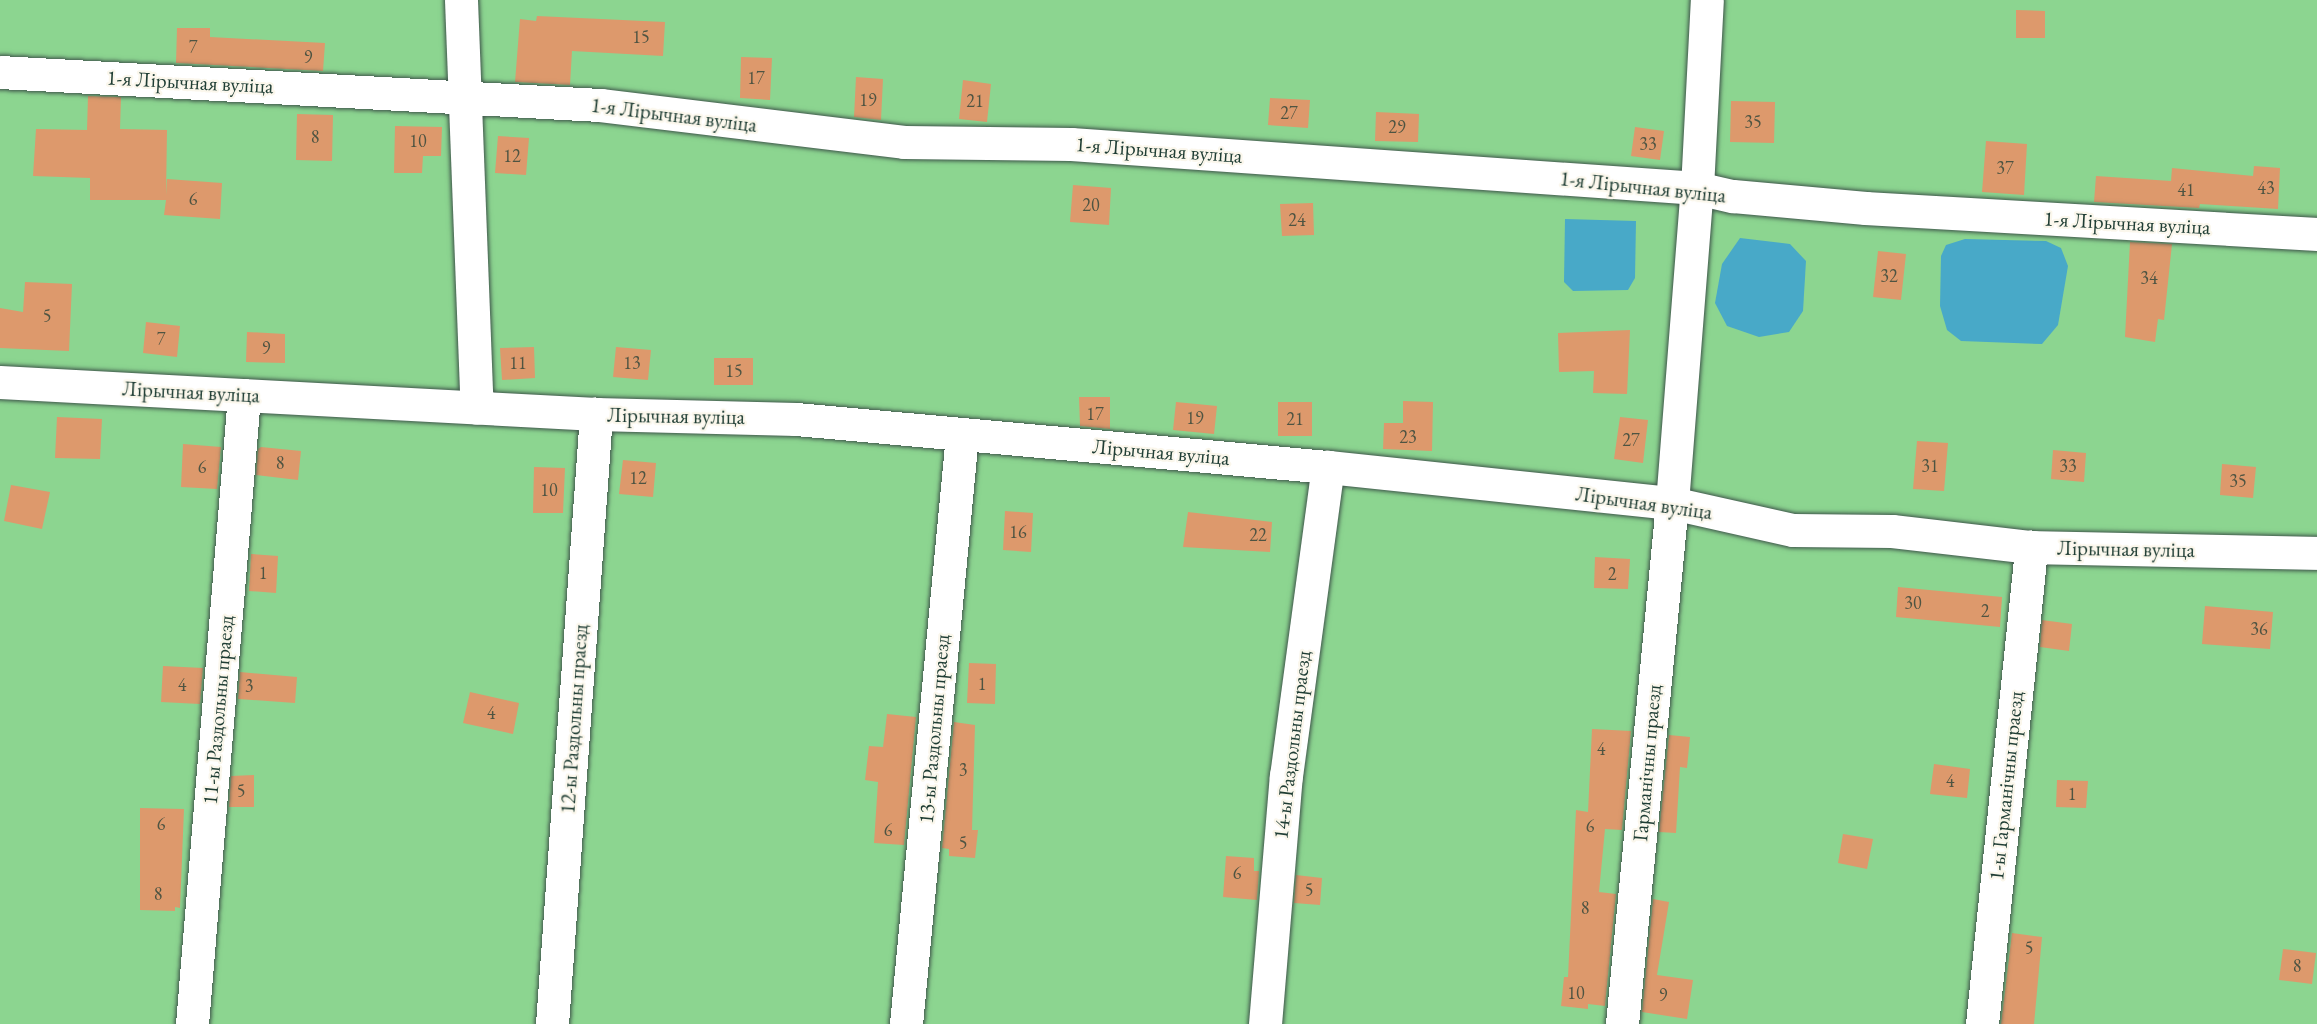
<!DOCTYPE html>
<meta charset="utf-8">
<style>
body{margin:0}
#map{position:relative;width:2317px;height:1024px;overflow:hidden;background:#f3e6cb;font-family:"EB Garamond",serif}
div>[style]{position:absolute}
.green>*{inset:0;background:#8cd590}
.water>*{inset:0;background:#48a9c8}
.building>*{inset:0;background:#dd996c}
.roads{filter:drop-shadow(0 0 2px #3f564b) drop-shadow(0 0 2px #3f564b)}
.minor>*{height:33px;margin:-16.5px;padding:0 16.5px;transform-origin:16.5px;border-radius:16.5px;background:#fff}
span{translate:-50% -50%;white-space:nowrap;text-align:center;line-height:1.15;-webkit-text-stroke:4.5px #fbf7ec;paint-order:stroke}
.number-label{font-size:18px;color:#4e5442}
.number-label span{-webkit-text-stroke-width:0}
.street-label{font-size:21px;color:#1f3d34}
</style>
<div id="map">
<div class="green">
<i style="clip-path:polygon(0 0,2317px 0,2317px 1024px,0 1024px)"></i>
</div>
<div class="water">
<i style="clip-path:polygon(1565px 219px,1636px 221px,1635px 278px,1628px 290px,1573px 291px,1564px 282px)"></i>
<i style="clip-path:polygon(1740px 238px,1790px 244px,1806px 261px,1803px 311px,1789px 332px,1759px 337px,1727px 326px,1715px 303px,1722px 264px)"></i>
<i style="clip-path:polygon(1965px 239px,2046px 241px,2061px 248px,2068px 266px,2058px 325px,2042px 344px,1961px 341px,1947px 330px,1940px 306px,1941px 256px,1946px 245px)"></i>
</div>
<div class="building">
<i style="clip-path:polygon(2016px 10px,2045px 11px,2045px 38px,2016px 38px)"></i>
<i style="clip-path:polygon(537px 16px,665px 22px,663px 56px,572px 51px,570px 85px,515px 82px,520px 19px,536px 21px)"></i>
<i style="clip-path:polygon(177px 28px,210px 28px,210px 37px,325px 43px,323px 71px,176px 63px)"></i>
<i style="clip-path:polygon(741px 57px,772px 58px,770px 100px,740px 98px)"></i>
<i style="clip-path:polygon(856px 77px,883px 79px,881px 120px,854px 117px)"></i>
<i style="clip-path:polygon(963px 80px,991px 84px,987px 122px,959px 119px)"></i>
<i style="clip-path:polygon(88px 96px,121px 97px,120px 129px,167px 130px,166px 195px,167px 179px,222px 183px,220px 219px,164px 215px,166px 200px,90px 200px,90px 178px,33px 176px,36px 129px,87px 130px)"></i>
<i style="clip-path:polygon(1270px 98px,1310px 100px,1308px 128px,1268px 125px)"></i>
<i style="clip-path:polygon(1731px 101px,1775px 102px,1774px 143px,1730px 142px)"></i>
<i style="clip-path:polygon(1376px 112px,1419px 114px,1418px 142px,1375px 141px)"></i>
<i style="clip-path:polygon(297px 114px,333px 115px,332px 161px,296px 160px)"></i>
<i style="clip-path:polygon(395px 126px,442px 127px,441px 156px,423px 156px,422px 173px,394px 173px)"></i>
<i style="clip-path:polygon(1635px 127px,1664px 131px,1660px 160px,1631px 156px)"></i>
<i style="clip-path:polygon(498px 136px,529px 138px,526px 175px,495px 173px)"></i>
<i style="clip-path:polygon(1986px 141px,2027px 144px,2024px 195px,1982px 192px)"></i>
<i style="clip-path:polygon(2254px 166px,2280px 168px,2278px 209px,2200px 204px,2199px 208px,2094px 202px,2096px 176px,2171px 181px,2172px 168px,2253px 176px)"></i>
<i style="clip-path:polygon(1073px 185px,1111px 188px,1109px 225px,1070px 222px)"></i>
<i style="clip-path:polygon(1313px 203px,1314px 235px,1282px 236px,1280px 204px)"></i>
<i style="clip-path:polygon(2130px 242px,2172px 244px,2164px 320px,2158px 319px,2155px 342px,2125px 337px)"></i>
<i style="clip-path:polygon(1878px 251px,1906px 254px,1901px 300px,1873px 297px)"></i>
<i style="clip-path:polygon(25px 282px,72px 284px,69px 351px,0 348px,0 308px,23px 312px)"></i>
<i style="clip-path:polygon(146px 322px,180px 326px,177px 357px,143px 353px)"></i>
<i style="clip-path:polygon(1630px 330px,1627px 394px,1593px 393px,1594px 371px,1559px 372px,1558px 333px)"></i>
<i style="clip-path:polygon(247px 332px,285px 334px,285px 363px,246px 362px)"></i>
<i style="clip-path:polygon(534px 347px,535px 378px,502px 380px,500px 348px)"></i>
<i style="clip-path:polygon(616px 347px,651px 350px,648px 380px,613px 377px)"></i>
<i style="clip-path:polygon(714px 358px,753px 358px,753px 385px,714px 385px)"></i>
<i style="clip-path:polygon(1079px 397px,1110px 397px,1110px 429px,1080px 426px)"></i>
<i style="clip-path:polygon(1403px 401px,1433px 402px,1432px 451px,1383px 449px,1384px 423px,1403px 423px)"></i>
<i style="clip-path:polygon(1176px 402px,1217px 406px,1214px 434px,1173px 430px)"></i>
<i style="clip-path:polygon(1278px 402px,1312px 402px,1312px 436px,1278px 436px)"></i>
<i style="clip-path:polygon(57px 417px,102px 419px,100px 459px,55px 458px)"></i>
<i style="clip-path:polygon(1620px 417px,1648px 420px,1643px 463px,1614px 459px)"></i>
<i style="clip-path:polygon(1917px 441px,1948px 443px,1944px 491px,1913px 489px)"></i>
<i style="clip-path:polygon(183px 444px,221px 447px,217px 489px,181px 487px)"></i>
<i style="clip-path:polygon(261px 447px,301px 451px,298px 480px,256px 475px,258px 449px)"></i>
<i style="clip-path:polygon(2053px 450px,2086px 453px,2084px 482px,2051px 479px)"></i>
<i style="clip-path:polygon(623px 460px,656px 463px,653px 497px,619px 494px)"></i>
<i style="clip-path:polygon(2222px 464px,2256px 467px,2253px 498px,2220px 495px)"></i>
<i style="clip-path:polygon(534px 467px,565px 468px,563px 513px,533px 513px)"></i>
<i style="clip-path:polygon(11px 485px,50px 492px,42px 529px,4px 521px)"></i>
<i style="clip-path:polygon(1005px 511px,1033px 513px,1031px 552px,1003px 550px)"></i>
<i style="clip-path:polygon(1188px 512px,1272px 522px,1270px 552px,1183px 547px)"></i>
<i style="clip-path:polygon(251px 554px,278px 556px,276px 593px,249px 591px)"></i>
<i style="clip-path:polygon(1595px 557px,1630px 559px,1628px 589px,1594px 588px)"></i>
<i style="clip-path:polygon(1898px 587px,2002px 597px,2000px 627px,1896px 617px)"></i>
<i style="clip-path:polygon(2205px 606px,2273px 612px,2270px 649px,2202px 644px)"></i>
<i style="clip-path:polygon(2042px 620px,2072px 624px,2069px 651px,2040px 647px)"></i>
<i style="clip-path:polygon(969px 663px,996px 664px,995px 704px,967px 703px)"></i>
<i style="clip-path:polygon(163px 666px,203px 668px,200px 704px,161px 702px)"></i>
<i style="clip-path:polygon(240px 672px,297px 677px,295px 703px,238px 699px)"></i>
<i style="clip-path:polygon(470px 692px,519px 703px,513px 734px,463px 723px)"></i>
<i style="clip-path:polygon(887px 714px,916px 717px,904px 845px,874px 843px,878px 782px,865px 780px,869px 746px,883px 747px)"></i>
<i style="clip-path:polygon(954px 722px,975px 725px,972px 830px,978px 830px,975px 858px,949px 856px,949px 849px,942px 848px)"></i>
<i style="clip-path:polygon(1592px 729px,1631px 731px,1622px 830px,1605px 829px,1599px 892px,1616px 894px,1605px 1006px,1588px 1004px,1588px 1009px,1561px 1006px,1564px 977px,1568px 977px,1576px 810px,1588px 812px)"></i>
<i style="clip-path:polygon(1669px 735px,1690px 737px,1687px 768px,1680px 767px,1676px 833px,1659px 832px)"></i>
<i style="clip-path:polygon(1934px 764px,1970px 769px,1967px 798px,1930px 794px)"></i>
<i style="clip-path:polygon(254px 775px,254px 807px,229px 807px,231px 776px)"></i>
<i style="clip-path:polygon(2057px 780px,2088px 781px,2086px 808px,2056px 807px)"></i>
<i style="clip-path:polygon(140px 808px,184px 809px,180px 908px,175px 907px,175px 911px,140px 910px)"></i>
<i style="clip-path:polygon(1843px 834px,1873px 839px,1867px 869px,1838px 863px)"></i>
<i style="clip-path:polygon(1226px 856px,1254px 858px,1254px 871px,1259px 871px,1257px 900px,1223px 897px)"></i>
<i style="clip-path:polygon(1296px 875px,1322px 878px,1320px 905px,1294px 903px)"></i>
<i style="clip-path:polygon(1653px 899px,1669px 902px,1657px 975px,1693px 980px,1687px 1019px,1642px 1012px)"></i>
<i style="clip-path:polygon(2012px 933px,2042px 937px,2034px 1024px,2001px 1024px)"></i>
<i style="clip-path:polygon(2283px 949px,2316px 953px,2312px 984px,2279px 980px)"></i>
</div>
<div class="roads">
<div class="minor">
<i style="left:461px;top:0;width:408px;rotate:87.8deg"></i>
<i style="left:0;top:72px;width:601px;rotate:3.15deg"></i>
<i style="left:600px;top:105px;width:306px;rotate:6.9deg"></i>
<i style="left:904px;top:142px;width:167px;rotate:0.7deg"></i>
<i style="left:1071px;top:144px;width:628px;rotate:4.02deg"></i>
<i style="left:1697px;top:188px;width:37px;rotate:13deg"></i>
<i style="left:1733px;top:196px;width:133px;rotate:5.2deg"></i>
<i style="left:1865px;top:208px;width:453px;rotate:3.3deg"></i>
<i style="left:0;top:382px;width:597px;rotate:3.07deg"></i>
<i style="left:596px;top:414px;width:200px;rotate:1.4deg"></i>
<i style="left:796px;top:419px;width:534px;rotate:5.16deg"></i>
<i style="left:1328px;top:467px;width:346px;rotate:6deg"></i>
<i style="left:1672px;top:503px;width:124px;rotate:12.6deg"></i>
<i style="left:1793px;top:530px;width:99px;rotate:0.6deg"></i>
<i style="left:1892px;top:531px;width:140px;rotate:6.6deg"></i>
<i style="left:2031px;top:547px;width:286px;rotate:1.2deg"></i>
<i style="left:192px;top:1024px;width:631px;rotate:-85.27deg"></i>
<i style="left:552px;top:1024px;width:612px;rotate:-85.87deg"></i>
<i style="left:906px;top:1024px;width:592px;rotate:-84.57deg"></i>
<i style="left:1265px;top:1024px;width:249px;rotate:-85.2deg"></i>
<i style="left:1286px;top:776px;width:312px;rotate:-82.3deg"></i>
<i style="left:1622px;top:1024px;width:523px;rotate:-84.52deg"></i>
<i style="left:1672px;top:503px;width:316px;rotate:-85.5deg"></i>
<i style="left:1697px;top:188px;width:188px;rotate:-87deg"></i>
<i style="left:1982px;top:1024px;width:480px;rotate:-84.1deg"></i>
</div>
</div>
<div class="number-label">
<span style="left:641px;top:37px">15</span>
<span style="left:193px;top:47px">7</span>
<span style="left:308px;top:57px">9</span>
<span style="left:756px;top:78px">17</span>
<span style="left:868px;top:100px">19</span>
<span style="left:975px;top:101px">21</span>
<span style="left:1289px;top:113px">27</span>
<span style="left:1753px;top:122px">35</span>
<span style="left:1397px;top:127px">29</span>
<span style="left:315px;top:137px">8</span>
<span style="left:418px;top:141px">10</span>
<span style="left:1648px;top:144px">33</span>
<span style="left:512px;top:156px">12</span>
<span style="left:2005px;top:168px">37</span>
<span style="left:2266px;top:188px">43</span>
<span style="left:2186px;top:190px">41</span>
<span style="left:193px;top:199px">6</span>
<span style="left:1091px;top:205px">20</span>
<span style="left:1297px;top:220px">24</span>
<span style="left:1889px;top:276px">32</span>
<span style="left:2149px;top:278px">34</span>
<span style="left:47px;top:316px">5</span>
<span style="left:161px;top:339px">7</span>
<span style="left:266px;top:348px">9</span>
<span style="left:518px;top:363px">11</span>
<span style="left:632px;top:363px">13</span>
<span style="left:734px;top:371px">15</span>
<span style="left:1095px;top:414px">17</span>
<span style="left:1195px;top:418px">19</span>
<span style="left:1295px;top:419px">21</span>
<span style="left:1408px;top:437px">23</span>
<span style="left:1631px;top:440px">27</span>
<span style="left:280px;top:463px">8</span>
<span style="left:1930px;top:466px">31</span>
<span style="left:2068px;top:466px">33</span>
<span style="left:202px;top:467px">6</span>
<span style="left:638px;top:478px">12</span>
<span style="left:2238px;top:481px">35</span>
<span style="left:549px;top:490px">10</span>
<span style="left:1018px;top:532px">16</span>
<span style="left:1258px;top:535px">22</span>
<span style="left:263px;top:573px">1</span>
<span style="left:1612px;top:574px">2</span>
<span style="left:1913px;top:603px">30</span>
<span style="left:1985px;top:611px">2</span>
<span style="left:2259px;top:629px">36</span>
<span style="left:982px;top:684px">1</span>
<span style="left:182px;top:685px">4</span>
<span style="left:249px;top:686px">3</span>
<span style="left:491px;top:713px">4</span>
<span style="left:1601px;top:749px">4</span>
<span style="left:963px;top:770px">3</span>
<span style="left:1950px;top:781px">4</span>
<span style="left:241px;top:791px">5</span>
<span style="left:2072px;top:794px">1</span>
<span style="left:161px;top:824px">6</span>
<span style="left:1590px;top:826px">6</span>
<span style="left:888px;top:830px">6</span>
<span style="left:963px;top:843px">5</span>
<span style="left:1237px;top:873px">6</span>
<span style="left:1309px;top:890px">5</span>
<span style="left:158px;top:894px">8</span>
<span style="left:1585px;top:908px">8</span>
<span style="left:2029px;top:948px">5</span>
<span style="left:2297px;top:966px">8</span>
<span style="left:1576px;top:993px">10</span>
<span style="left:1663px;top:995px">9</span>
</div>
<div class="street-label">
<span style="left:190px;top:82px;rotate:3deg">1-я Лірычная вуліца</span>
<span style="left:674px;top:115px;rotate:7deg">1-я Лірычная вуліца</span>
<span style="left:1159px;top:150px;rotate:4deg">1-я Лірычная вуліца</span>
<span style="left:1643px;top:187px;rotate:6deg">1-я Лірычная вуліца</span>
<span style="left:2127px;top:223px;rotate:3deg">1-я Лірычная вуліца</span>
<span style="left:191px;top:392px;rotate:3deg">Лірычная вуліца</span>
<span style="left:676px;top:416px;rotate:1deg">Лірычная вуліца</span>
<span style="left:1161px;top:452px;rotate:5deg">Лірычная вуліца</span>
<span style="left:1644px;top:503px;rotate:8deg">Лірычная вуліца</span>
<span style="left:2126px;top:549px;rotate:1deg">Лірычная вуліца</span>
<span style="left:218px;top:710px;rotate:-85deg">11-ы Раздольны праезд</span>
<span style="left:574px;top:719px;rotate:-86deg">12-ы Раздольны праезд</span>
<span style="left:934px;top:729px;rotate:-85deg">13-ы Раздольны праезд</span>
<span style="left:1292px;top:745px;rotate:-83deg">14-ы Раздольны праезд</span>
<span style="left:1647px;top:763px;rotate:-85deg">Гарманічны праезд</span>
<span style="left:2006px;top:786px;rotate:-84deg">1-ы Гарманічны праезд</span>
</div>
</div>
